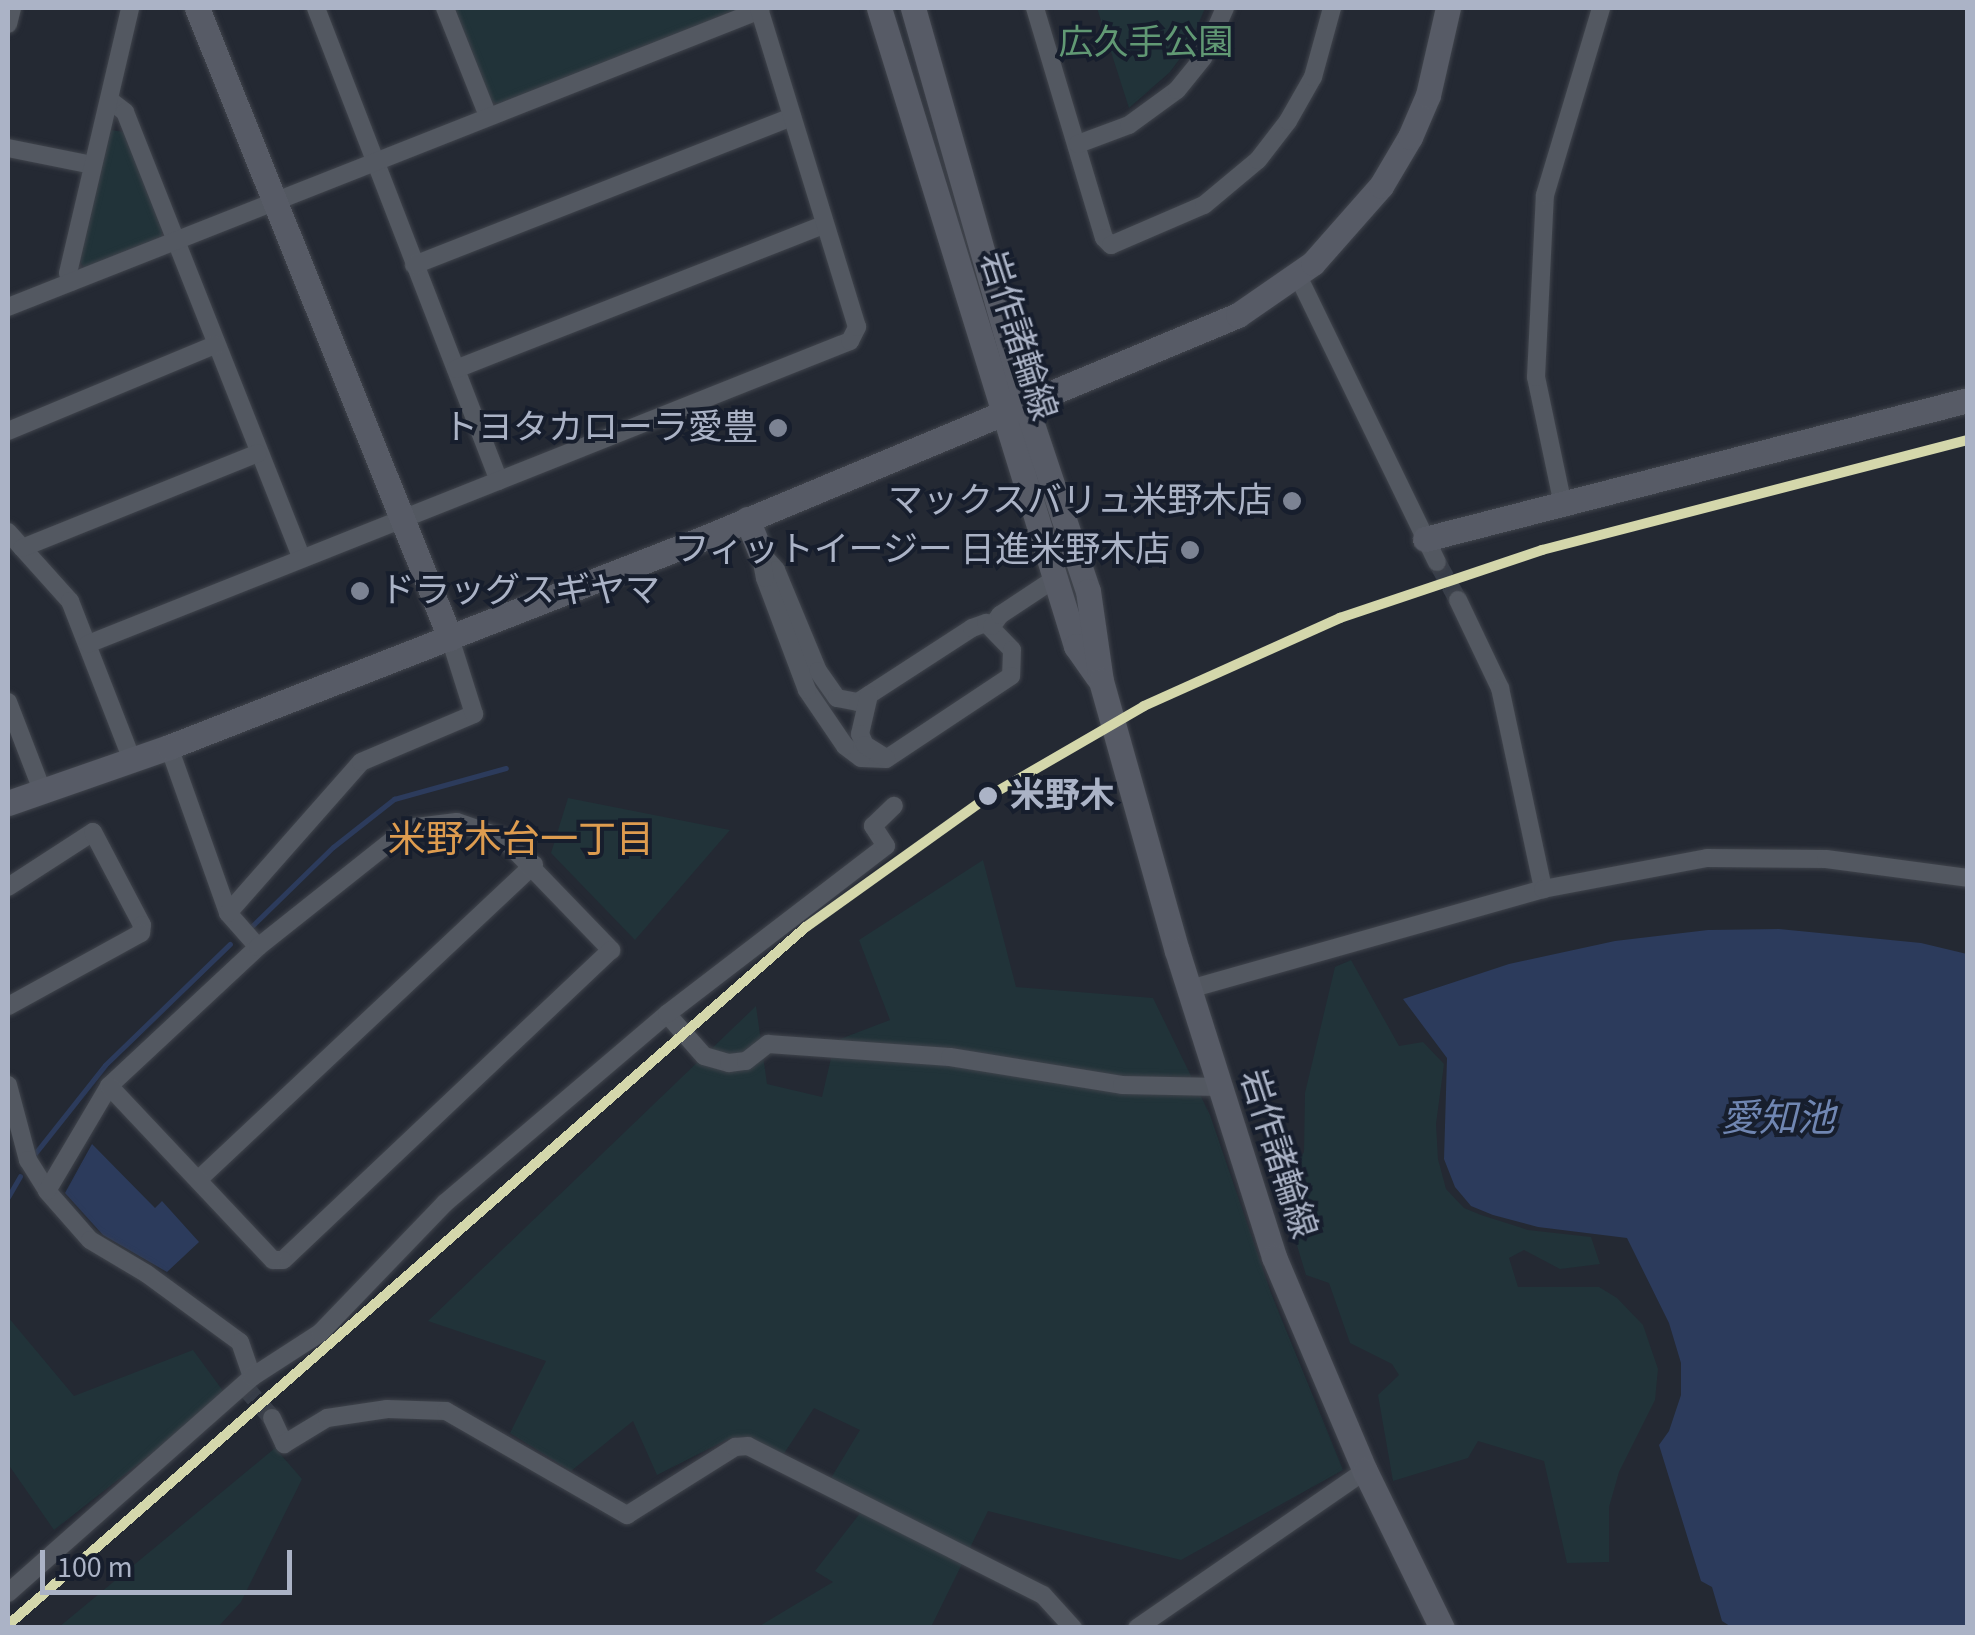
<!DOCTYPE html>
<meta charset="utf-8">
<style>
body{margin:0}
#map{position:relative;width:1975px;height:1635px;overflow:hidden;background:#242933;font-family:"Source Sans 3","Noto Sans JP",sans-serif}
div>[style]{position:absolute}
.green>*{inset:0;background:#213339}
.water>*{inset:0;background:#2c3b5c}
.stream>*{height:5px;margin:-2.5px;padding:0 2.5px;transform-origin:2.5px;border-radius:2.5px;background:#2c3b5c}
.street-tunnel>*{height:18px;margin-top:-9px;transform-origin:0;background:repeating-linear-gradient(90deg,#383e49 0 18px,transparent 0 27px)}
.roads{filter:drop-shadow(0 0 2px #40444c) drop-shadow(0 0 2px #40444c)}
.street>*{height:18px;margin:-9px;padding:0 9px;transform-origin:9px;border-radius:9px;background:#535861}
.secondary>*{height:25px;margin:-12.5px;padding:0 12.5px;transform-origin:12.5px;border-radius:12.5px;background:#575b66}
.rail-1>*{height:10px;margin:-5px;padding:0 5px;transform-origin:5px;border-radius:5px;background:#d4d7ab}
.dots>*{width:28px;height:28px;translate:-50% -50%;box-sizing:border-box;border:5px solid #171e2d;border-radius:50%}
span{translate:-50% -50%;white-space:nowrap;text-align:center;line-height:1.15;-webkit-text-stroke:8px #171e2d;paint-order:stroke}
.park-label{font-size:35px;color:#619974}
.street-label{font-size:35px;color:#abb3c6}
.poi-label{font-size:35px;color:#abb3c6}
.right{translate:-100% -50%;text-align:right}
.left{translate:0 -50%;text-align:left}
.stop-label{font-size:35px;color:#abb3c6;font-weight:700}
.neighbourhood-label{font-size:38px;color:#de9c4f}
.water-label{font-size:38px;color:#7086b2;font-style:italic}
.frame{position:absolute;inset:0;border:10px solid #abb3c6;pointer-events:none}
.scale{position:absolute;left:40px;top:1550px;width:252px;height:45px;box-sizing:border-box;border:5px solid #abb3c6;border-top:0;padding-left:12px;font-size:30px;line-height:35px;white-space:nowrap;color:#abb3c6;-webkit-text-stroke:8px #171e2d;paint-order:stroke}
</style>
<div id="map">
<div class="green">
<i style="clip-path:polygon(453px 8px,746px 8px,499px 104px,490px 101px)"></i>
<i style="clip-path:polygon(1097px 8px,1205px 8px,1189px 46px,1170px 72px,1129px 108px)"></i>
<i style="clip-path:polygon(111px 130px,124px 132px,162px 230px,161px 240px,84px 268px,80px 261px)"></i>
<i style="clip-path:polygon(568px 798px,730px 830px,635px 940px,551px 853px)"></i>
<i style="clip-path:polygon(983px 860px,1016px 987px,1153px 998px,1210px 1115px,1271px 1293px,1343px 1470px,1181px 1560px,988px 1511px,931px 1627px,758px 1627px,833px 1582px,815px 1571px,872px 1498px,831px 1478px,860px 1430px,814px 1408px,783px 1455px,730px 1438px,657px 1475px,633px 1421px,571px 1471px,510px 1433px,546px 1361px,428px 1321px,756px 1006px,767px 1084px,822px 1097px,835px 1041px,890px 1020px,859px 940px)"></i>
<i style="clip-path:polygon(1351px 960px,1399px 1046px,1423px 1042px,1444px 1064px,1436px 1124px,1438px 1159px,1446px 1189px,1464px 1208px,1481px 1215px,1528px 1230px,1591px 1237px,1600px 1264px,1560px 1269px,1524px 1250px,1509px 1258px,1518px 1287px,1599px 1287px,1617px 1298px,1643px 1325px,1658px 1369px,1655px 1400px,1619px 1472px,1609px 1507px,1609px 1562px,1567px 1563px,1544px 1461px,1478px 1441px,1468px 1458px,1393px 1481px,1378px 1395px,1399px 1375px,1392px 1364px,1350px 1343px,1329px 1283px,1306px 1275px,1276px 1176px,1292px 1170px,1304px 1152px,1305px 1093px,1335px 967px)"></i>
<i style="clip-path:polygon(8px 1317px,74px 1396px,193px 1350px,226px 1395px,54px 1530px,8px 1464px)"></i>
<i style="clip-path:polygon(275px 1448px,302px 1479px,241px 1602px,218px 1627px,59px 1627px)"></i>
</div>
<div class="water">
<i style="clip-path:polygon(1779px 929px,1921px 943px,1967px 954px,1967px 1627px,1733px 1628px,1722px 1621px,1712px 1587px,1701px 1581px,1659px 1445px,1669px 1431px,1681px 1395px,1681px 1363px,1669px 1323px,1627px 1238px,1538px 1227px,1493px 1215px,1471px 1206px,1455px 1187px,1444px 1159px,1447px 1058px,1403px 999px,1509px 964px,1615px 941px,1708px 930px)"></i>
<i style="clip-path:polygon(92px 1144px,155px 1208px,162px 1201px,199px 1242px,167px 1272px,103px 1235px,65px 1193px)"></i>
</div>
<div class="stream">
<i style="left:252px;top:926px;width:113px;rotate:-44.3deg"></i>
<i style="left:333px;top:847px;width:78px;rotate:-38.2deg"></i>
<i style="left:394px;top:799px;width:116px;rotate:-15.5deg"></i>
<i style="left:33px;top:1156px;width:116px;rotate:-51.6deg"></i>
<i style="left:105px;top:1065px;width:174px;rotate:-44.1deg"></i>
<i style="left:8px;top:1197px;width:24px;rotate:-60deg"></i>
</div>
<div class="street-tunnel">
<i style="left:1437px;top:562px;width:43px;rotate:61.1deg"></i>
<i style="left:243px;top:1385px;width:44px;rotate:48.7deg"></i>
</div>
<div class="roads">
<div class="street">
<i style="left:316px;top:8px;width:507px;rotate:68.85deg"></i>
<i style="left:445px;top:8px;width:116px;rotate:68.3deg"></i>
<i style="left:1035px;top:8px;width:240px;rotate:73.3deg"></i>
<i style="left:1104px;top:238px;width:10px;rotate:45deg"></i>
<i style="left:1111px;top:245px;width:101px;rotate:-23.3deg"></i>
<i style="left:1204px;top:205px;width:70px;rotate:-39.8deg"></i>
<i style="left:1258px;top:160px;width:49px;rotate:-52.4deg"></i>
<i style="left:1288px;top:121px;width:51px;rotate:-60.4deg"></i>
<i style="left:1313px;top:77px;width:72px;rotate:-74.6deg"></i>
<i style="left:8px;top:24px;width:16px;rotate:-76deg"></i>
<i style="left:111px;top:101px;width:18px;rotate:38deg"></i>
<i style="left:125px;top:112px;width:479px;rotate:68.4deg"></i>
<i style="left:1078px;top:144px;width:54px;rotate:-20.4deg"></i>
<i style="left:1129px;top:125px;width:59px;rotate:-36.1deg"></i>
<i style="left:1177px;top:90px;width:41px;rotate:-50.9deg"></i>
<i style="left:1203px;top:58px;width:55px;rotate:-66.3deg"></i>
<i style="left:8px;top:148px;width:86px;rotate:11.4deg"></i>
<i style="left:414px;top:265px;width:406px;rotate:-21.4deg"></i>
<i style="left:1298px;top:276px;width:318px;rotate:64.1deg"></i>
<i style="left:71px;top:282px;width:9px;rotate:-108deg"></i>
<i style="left:68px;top:273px;width:272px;rotate:-76.8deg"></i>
<i style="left:8px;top:307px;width:809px;rotate:-21.55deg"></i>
<i style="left:456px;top:369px;width:394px;rotate:-21.4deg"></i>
<i style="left:8px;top:431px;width:224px;rotate:-22.6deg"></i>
<i style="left:1563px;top:505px;width:131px;rotate:-101.9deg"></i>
<i style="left:1536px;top:377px;width:182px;rotate:-87.2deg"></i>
<i style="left:1545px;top:195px;width:195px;rotate:-73.3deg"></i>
<i style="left:8px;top:532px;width:93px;rotate:48.1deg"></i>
<i style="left:70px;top:601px;width:171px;rotate:68.7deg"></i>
<i style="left:22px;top:548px;width:254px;rotate:-21.9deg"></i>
<i style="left:760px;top:552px;width:24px;rotate:48deg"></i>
<i style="left:776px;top:570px;width:109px;rotate:67.4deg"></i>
<i style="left:818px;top:671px;width:33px;rotate:55deg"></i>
<i style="left:837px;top:698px;width:21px;rotate:11deg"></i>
<i style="left:858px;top:702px;width:136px;rotate:-33deg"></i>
<i style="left:972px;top:628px;width:15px;rotate:-20deg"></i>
<i style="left:986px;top:623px;width:37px;rotate:46deg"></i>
<i style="left:1012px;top:650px;width:26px;rotate:92deg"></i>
<i style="left:1011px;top:676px;width:150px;rotate:146.4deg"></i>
<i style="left:886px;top:759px;width:25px;rotate:-178deg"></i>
<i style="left:861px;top:758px;width:20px;rotate:-143deg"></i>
<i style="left:845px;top:746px;width:68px;rotate:-124.2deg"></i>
<i style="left:807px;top:690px;width:120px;rotate:-110.6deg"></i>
<i style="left:765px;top:578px;width:26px;rotate:-101deg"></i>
<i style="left:1458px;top:600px;width:98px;rotate:64.5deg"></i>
<i style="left:1500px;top:688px;width:206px;rotate:77.9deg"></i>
<i style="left:992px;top:626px;width:14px;rotate:-54deg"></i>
<i style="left:1000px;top:615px;width:67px;rotate:-33.5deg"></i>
<i style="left:88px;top:644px;width:820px;rotate:-21.68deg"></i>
<i style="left:850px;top:341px;width:16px;rotate:-63deg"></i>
<i style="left:857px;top:327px;width:334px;rotate:-107.1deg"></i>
<i style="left:869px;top:695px;width:40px;rotate:103deg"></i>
<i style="left:860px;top:734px;width:12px;rotate:66deg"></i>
<i style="left:865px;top:745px;width:25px;rotate:32deg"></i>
<i style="left:8px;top:702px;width:94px;rotate:68.9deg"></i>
<i style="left:169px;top:747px;width:176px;rotate:70.4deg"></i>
<i style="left:228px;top:913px;width:45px;rotate:48.6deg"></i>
<i style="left:8px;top:887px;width:101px;rotate:-32.9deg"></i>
<i style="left:93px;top:832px;width:105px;rotate:62.2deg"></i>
<i style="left:142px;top:925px;width:8px;rotate:97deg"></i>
<i style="left:141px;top:933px;width:152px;rotate:151.2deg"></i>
<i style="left:228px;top:913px;width:201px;rotate:-48.6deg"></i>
<i style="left:361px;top:762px;width:123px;rotate:-23deg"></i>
<i style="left:474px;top:714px;width:80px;rotate:-107.5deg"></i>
<i style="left:1190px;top:989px;width:367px;rotate:-15.8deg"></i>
<i style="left:1543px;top:889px;width:167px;rotate:-10.7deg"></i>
<i style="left:1707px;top:858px;width:119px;rotate:0.5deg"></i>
<i style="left:1826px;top:859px;width:143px;rotate:7.6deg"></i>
<i style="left:667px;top:1014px;width:56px;rotate:48.6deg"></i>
<i style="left:704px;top:1056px;width:26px;rotate:16deg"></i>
<i style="left:729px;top:1063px;width:17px;rotate:-7deg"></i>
<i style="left:746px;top:1061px;width:28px;rotate:-38deg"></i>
<i style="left:768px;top:1044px;width:182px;rotate:4.1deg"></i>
<i style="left:950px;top:1057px;width:174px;rotate:9.2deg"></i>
<i style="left:1122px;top:1085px;width:98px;rotate:1.2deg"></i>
<i style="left:8px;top:1085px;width:78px;rotate:75.1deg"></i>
<i style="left:28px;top:1160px;width:36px;rotate:58deg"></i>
<i style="left:47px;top:1191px;width:65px;rotate:48.7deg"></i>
<i style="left:90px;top:1240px;width:66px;rotate:30.8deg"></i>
<i style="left:147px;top:1274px;width:115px;rotate:36.2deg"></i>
<i style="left:240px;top:1342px;width:37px;rotate:71deg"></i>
<i style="left:198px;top:1180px;width:461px;rotate:-43.2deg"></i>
<i style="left:47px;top:1191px;width:122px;rotate:-59.4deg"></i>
<i style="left:109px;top:1086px;width:204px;rotate:-43deg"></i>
<i style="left:258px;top:947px;width:174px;rotate:-38.5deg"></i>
<i style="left:394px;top:839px;width:25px;rotate:-29deg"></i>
<i style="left:416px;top:827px;width:41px;rotate:-7deg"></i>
<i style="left:457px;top:822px;width:49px;rotate:19.2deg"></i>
<i style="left:503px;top:838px;width:156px;rotate:46deg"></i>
<i style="left:611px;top:950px;width:451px;rotate:136.6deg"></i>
<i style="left:283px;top:1260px;width:10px;rotate:180deg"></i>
<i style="left:273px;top:1260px;width:239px;rotate:-133.3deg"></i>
<i style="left:272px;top:1418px;width:29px;rotate:65deg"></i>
<i style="left:284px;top:1444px;width:50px;rotate:-31.2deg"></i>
<i style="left:327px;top:1418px;width:61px;rotate:-8.5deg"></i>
<i style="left:387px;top:1409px;width:59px;rotate:1.9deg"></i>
<i style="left:446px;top:1411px;width:209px;rotate:29.9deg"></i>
<i style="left:627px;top:1515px;width:128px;rotate:-32.2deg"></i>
<i style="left:735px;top:1447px;width:13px;rotate:-4deg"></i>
<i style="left:748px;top:1446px;width:330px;rotate:26.8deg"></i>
<i style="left:1043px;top:1595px;width:45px;rotate:47.7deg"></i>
<i style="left:8px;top:1593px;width:326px;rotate:-41.5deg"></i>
<i style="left:252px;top:1377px;width:81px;rotate:-32.9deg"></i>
<i style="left:320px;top:1333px;width:180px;rotate:-46.1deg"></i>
<i style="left:445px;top:1203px;width:292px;rotate:-40.4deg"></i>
<i style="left:667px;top:1014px;width:276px;rotate:-37.5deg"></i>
<i style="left:886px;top:846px;width:24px;rotate:-123deg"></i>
<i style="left:873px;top:826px;width:29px;rotate:-44deg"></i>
<i style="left:1137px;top:1628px;width:277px;rotate:-34.6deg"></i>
</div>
<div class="secondary">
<i style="left:197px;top:8px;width:679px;rotate:68.12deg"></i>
<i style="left:879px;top:8px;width:668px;rotate:72.84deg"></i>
<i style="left:1076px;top:646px;width:38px;rotate:55deg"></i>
<i style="left:913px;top:8px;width:414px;rotate:74.1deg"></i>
<i style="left:1026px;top:406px;width:195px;rotate:71.5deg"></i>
<i style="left:1088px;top:591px;width:91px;rotate:81.8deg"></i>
<i style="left:1101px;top:681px;width:280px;rotate:74.3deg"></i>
<i style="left:1177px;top:951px;width:321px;rotate:72.4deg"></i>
<i style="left:1274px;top:1257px;width:233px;rotate:67deg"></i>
<i style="left:1365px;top:1471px;width:175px;rotate:63.9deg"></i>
<i style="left:747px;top:519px;width:35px;rotate:68deg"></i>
<i style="left:1425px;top:539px;width:561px;rotate:-14.36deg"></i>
<i style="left:8px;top:803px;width:170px;rotate:-19.2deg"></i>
<i style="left:169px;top:747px;width:580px;rotate:-21.34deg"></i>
<i style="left:709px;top:536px;width:573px;rotate:-22.67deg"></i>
<i style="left:1238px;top:315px;width:91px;rotate:-34.7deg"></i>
<i style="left:1313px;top:263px;width:103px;rotate:-48.6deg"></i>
<i style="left:1381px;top:186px;width:57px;rotate:-59.4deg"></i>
<i style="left:1410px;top:137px;width:46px;rotate:-66.8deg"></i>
<i style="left:1428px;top:95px;width:89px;rotate:-77.1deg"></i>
</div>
</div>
<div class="rail-1">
<i style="left:8px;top:1625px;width:1060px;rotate:-41.18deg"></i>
<i style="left:806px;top:927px;width:225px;rotate:-35.6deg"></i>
<i style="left:989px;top:796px;width:179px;rotate:-30.1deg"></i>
<i style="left:1144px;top:706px;width:215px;rotate:-24.2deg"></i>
<i style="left:1340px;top:618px;width:213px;rotate:-18.6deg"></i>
<i style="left:1542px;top:550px;width:440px;rotate:-14.5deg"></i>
</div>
<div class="dots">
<i style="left:778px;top:428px;background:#7c8393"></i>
<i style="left:1292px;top:501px;background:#7c8393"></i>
<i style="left:1190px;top:550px;background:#7c8393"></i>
<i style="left:360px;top:591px;background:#7c8393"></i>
<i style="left:988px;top:796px;background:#abb3c6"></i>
</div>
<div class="park-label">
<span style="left:1146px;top:43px">広久手公園</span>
</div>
<div class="street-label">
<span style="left:1018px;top:336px;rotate:72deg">岩作諸輪線</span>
<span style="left:1278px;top:1154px;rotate:72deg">岩作諸輪線</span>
</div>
<div class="poi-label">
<span class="right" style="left:758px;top:428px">トヨタカローラ愛豊</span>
<span class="right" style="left:1272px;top:501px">マックスバリュ米野木店</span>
<span class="right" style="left:1170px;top:550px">フィットイージー 日進米野木店</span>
<span class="left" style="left:380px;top:591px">ドラッグスギヤマ</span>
</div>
<div class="stop-label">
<span class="left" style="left:1010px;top:796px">米野木</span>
</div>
<div class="neighbourhood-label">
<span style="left:521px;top:841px">米野木台一丁目</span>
</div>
<div class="water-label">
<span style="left:1778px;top:1120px">愛知池</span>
</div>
<div class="frame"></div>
<div class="scale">100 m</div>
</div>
